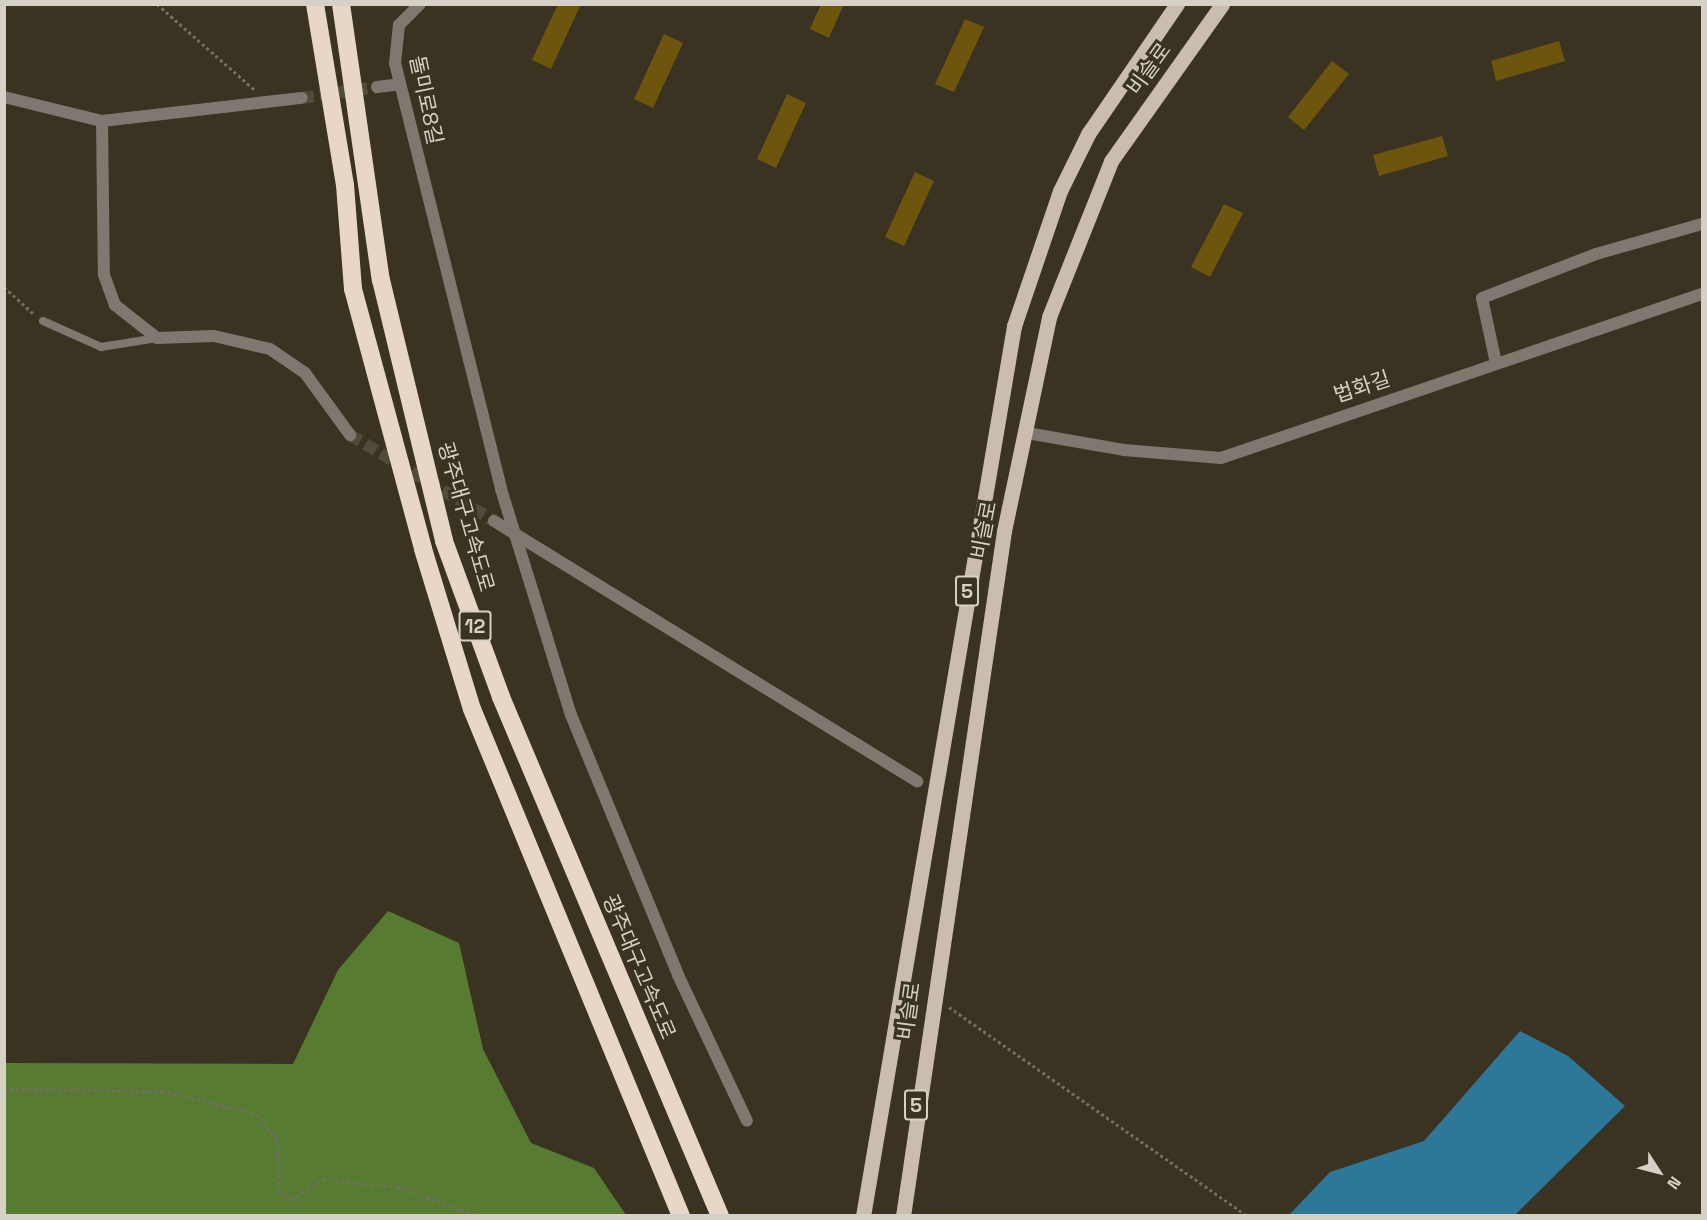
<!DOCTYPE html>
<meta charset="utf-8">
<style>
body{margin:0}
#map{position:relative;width:1707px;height:1220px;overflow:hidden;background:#3a3322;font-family:"Space Grotesk","Noto Sans KR",sans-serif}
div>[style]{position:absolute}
.forest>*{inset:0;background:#577b30}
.water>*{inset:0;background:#2d7799}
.building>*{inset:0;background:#6e550d}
.street-tunnel>*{height:12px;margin-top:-6px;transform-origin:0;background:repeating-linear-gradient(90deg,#514b3b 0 12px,transparent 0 18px)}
.path>*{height:3px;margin-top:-1.5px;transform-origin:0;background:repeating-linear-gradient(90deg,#746e60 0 3px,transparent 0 6px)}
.lane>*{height:8px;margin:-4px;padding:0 4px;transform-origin:4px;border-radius:4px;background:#7f7871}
.street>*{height:12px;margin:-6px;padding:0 6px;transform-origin:6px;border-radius:6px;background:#7f7871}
.primary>*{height:15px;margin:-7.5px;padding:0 7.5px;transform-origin:7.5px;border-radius:7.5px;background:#cabcae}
.highway>*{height:18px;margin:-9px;padding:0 9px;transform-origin:9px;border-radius:9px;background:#e8d6c6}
span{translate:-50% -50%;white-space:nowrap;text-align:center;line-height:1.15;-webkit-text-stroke:6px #3a3322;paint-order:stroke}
.shield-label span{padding:2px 4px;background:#3a3322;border:2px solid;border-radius:4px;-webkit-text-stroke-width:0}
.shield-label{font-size:20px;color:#d5d1c7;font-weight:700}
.street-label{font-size:21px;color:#d5d1c7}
.frame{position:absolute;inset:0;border:6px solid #d5d1c7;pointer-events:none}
.north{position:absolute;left:1629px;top:1142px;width:60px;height:60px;-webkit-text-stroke:4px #3a3322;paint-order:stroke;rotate:126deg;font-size:16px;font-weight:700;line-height:24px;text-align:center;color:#d5d1c7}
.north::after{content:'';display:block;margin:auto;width:21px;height:27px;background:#d5d1c7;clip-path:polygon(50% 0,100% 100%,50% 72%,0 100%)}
</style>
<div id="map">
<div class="forest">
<i style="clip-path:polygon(388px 911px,459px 943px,483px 1049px,531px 1143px,594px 1168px,626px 1215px,5px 1215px,5px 1063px,293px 1064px,338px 970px)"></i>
</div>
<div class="water">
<i style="clip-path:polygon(1520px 1031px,1568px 1056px,1625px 1106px,1515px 1215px,1289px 1215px,1330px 1172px,1424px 1141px)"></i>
</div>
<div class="building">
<i style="clip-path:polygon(558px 4px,581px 4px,551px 69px,532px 60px)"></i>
<i style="clip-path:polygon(821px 4px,844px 4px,829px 38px,810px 29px)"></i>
<i style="clip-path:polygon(965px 19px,984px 27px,954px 92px,935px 84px)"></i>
<i style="clip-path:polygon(664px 34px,683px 43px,653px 108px,634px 99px)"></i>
<i style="clip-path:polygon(1559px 41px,1565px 61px,1496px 81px,1491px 61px)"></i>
<i style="clip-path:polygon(1332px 61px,1349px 74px,1304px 130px,1288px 117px)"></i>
<i style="clip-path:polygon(787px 94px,806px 103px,776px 168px,757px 159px)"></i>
<i style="clip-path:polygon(1442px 136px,1448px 156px,1379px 176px,1373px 155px)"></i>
<i style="clip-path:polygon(915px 172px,934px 181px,904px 246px,885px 237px)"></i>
<i style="clip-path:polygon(1224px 204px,1243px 213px,1210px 277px,1191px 267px)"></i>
</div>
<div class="street-tunnel">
<i style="left:302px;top:98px;width:76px;rotate:-8.3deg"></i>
<i style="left:350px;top:435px;width:168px;rotate:30.8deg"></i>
</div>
<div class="path">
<i style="left:157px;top:4px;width:130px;rotate:41.3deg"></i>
<i style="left:4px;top:287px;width:40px;rotate:42deg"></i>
<i style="left:949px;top:1007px;width:365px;rotate:35deg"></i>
<i style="left:4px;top:1089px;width:158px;rotate:0.7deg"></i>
<i style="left:162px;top:1091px;width:56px;rotate:13.5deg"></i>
<i style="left:216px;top:1104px;width:41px;rotate:14deg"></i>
<i style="left:256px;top:1114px;width:33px;rotate:50deg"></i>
<i style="left:277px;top:1139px;width:53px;rotate:87.8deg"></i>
<i style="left:279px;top:1192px;width:15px;rotate:32deg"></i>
<i style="left:292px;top:1200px;width:37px;rotate:-33deg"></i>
<i style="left:323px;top:1180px;width:75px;rotate:5.3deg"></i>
<i style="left:398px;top:1187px;width:85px;rotate:19.9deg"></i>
</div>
<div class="lane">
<i style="left:43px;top:321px;width:64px;rotate:24.1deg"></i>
<i style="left:101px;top:347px;width:57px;rotate:-9.1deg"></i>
</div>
<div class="street">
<i style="left:420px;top:4px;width:30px;rotate:135deg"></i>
<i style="left:399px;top:25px;width:38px;rotate:96deg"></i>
<i style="left:395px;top:63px;width:439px;rotate:76deg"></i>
<i style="left:501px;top:489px;width:237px;rotate:72.8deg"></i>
<i style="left:571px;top:715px;width:281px;rotate:67.6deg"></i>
<i style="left:678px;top:975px;width:161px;rotate:64.7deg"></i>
<i style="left:377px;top:87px;width:23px;rotate:-7deg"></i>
<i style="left:4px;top:97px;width:101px;rotate:13.8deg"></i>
<i style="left:102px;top:121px;width:154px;rotate:89.3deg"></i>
<i style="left:104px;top:275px;width:32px;rotate:70deg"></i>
<i style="left:115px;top:305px;width:53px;rotate:38.2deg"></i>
<i style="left:157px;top:338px;width:57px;rotate:-2deg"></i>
<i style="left:214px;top:336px;width:57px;rotate:13.1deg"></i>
<i style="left:270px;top:349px;width:42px;rotate:34.4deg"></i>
<i style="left:305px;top:373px;width:77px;rotate:54deg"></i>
<i style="left:102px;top:121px;width:201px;rotate:-6.6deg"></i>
<i style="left:1496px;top:363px;width:66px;rotate:-102.2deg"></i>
<i style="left:1482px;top:298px;width:122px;rotate:-21.1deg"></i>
<i style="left:1596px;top:254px;width:110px;rotate:-15.8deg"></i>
<i style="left:1027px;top:433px;width:98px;rotate:9.9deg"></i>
<i style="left:1124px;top:450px;width:97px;rotate:4.7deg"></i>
<i style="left:1221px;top:458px;width:508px;rotate:-18.83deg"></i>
<i style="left:494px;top:521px;width:497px;rotate:31.6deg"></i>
</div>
<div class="primary">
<i style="left:863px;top:1216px;width:903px;rotate:-80.37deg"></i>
<i style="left:1014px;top:326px;width:143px;rotate:-71.2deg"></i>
<i style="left:1060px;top:191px;width:64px;rotate:-63.8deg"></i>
<i style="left:1088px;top:134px;width:158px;rotate:-55.6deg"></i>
<i style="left:903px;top:1216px;width:692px;rotate:-81.61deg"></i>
<i style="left:1004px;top:531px;width:219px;rotate:-78.1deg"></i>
<i style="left:1049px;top:317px;width:168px;rotate:-68.3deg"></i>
<i style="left:1111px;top:161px;width:192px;rotate:-54.7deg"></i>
</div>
<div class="highway">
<i style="left:315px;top:4px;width:183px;rotate:80.6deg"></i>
<i style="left:345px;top:185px;width:104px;rotate:85.6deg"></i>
<i style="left:353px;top:289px;width:269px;rotate:74.9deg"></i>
<i style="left:423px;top:549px;width:167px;rotate:73deg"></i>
<i style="left:472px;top:709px;width:548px;rotate:67.6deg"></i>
<i style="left:341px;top:4px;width:279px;rotate:81.8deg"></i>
<i style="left:381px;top:280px;width:268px;rotate:76.4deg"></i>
<i style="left:444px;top:541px;width:166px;rotate:69.9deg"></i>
<i style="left:501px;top:697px;width:563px;rotate:67.12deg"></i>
</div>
<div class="shield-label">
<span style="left:967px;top:591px">5</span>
<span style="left:475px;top:626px">12</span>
<span style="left:916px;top:1105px">5</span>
</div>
<div class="street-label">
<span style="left:1149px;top:69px;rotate:-54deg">비슬로</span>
<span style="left:426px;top:100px;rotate:78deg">돌미로8길</span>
<span style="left:1362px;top:387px;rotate:-18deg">법화길</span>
<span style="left:466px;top:517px;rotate:74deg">광주대구고속도로</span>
<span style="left:984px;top:530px;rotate:-79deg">비슬로</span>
<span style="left:639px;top:967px;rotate:67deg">광주대구고속도로</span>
<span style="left:909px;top:1011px;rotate:-82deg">비슬로</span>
</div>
<div class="frame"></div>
<div class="north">N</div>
</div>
